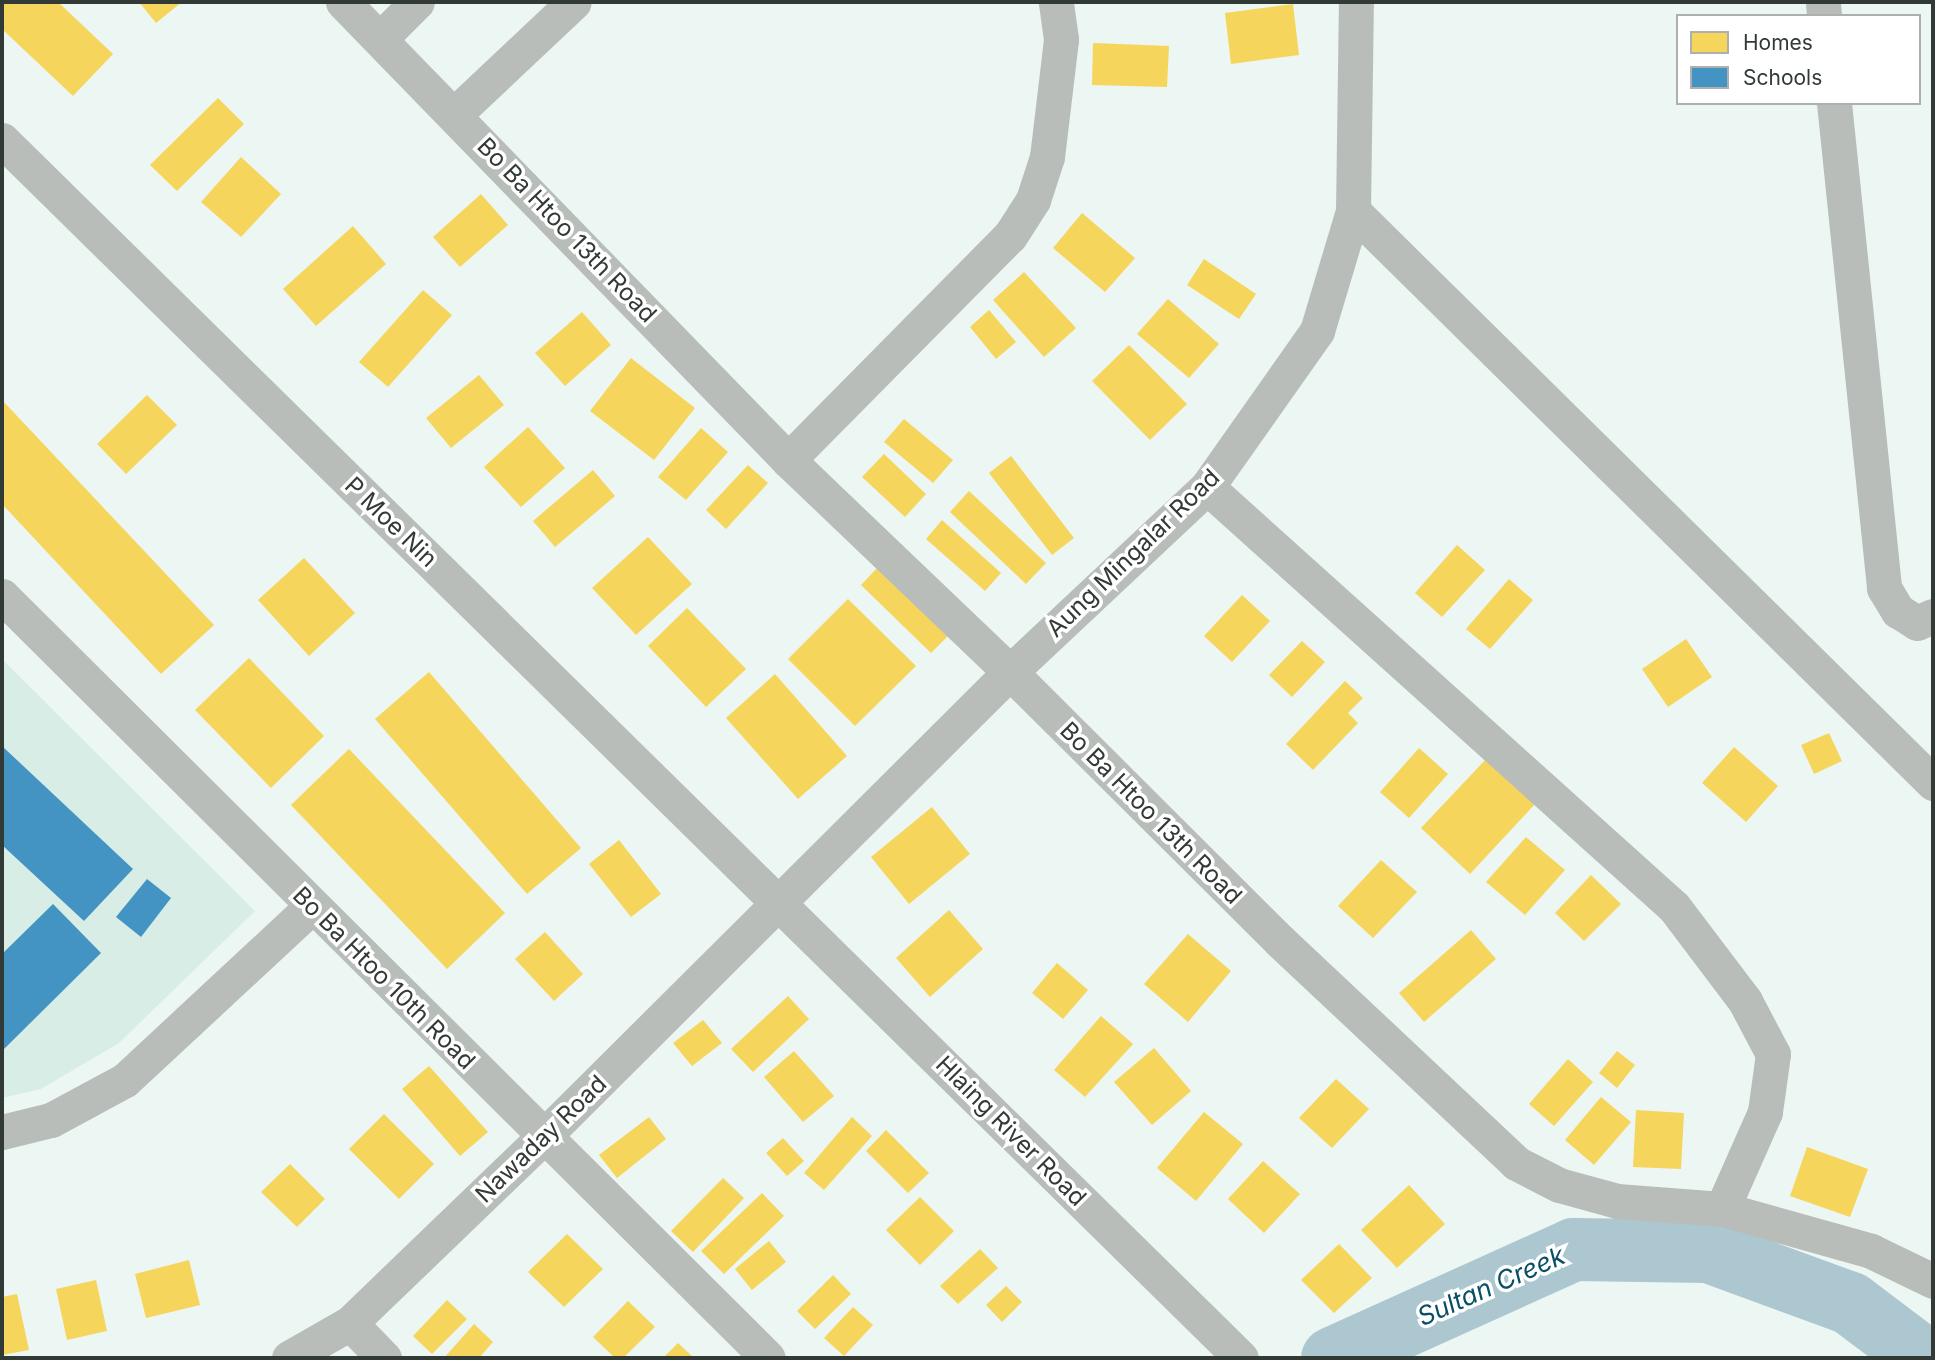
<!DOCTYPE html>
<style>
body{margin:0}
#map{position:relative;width:1935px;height:1360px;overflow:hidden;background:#ecf7f3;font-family:Inter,sans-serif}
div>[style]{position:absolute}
.built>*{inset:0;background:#d8ede5}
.homes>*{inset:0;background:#f6d55c}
.schools>*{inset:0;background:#4393c3}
.river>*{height:63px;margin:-31.5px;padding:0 31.5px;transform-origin:31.5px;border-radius:31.5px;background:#adc7d1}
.minor>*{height:35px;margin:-17.5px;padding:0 17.5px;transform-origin:17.5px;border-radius:17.5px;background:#b9bdba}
span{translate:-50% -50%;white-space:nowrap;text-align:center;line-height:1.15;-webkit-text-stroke:7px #fff;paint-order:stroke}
.street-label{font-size:24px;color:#323a36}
.water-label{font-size:26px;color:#084e64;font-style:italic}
.frame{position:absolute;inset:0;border:4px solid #323a36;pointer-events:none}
.legend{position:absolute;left:1676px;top:14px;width:245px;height:91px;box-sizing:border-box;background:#fff;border:2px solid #adb0af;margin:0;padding:9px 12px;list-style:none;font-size:21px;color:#323a36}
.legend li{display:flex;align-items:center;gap:14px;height:35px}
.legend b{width:35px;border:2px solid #adb0af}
</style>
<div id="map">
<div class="built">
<i style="clip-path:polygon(2px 659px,255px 911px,119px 1043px,41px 1089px,2px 1098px)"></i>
</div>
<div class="homes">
<i style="clip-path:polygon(2px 2px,58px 2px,113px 54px,73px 96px,2px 29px)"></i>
<i style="clip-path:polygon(139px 2px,182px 2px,156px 23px)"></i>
<i style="clip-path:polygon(1293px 4px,1299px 55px,1231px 64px,1225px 13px)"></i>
<i style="clip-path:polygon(1093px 43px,1169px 46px,1167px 87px,1092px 85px)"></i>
<i style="clip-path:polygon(218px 98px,244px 124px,177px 191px,150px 165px)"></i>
<i style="clip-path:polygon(241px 157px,281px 194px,241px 237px,201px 202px)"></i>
<i style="clip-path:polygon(481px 194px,508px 225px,460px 267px,433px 237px)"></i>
<i style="clip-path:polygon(1082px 213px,1135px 258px,1105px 292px,1053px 248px)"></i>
<i style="clip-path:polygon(353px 226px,386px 264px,316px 326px,283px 289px)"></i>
<i style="clip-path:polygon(1204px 259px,1256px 294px,1239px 319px,1187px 285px)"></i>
<i style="clip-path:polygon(1024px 272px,1076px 328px,1044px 357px,993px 300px)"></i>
<i style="clip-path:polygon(423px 290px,452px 315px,388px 387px,359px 362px)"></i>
<i style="clip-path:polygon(1168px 299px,1219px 344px,1189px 378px,1137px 334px)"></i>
<i style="clip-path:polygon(989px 310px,1016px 342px,996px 359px,970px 327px)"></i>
<i style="clip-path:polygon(582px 312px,611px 345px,565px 386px,535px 353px)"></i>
<i style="clip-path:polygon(1129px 345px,1187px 404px,1150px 440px,1092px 381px)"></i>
<i style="clip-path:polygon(631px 358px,695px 408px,654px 460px,590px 411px)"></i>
<i style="clip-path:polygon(479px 375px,504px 405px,451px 448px,426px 418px)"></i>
<i style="clip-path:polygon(147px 395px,177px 425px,126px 474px,97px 444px)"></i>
<i style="clip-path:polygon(2px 400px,214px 625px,161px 674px,2px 504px)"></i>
<i style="clip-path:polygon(904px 419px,953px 460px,933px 483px,884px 442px)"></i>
<i style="clip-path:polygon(528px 427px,565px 468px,521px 507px,484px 467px)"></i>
<i style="clip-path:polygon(701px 428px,728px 452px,686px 500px,658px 477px)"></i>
<i style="clip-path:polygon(884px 454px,926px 494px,905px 517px,862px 477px)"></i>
<i style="clip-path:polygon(1011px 456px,1074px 538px,1052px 555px,989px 473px)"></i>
<i style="clip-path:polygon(748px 465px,768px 483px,726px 529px,706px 510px)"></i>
<i style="clip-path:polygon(593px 470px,615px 496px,555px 547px,533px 521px)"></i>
<i style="clip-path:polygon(969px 491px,1046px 563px,1026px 584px,950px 512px)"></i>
<i style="clip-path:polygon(942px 520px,1001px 573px,985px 591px,926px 539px)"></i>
<i style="clip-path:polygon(648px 537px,692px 584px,636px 635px,592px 588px)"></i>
<i style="clip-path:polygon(1457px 545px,1485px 570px,1442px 617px,1415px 593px)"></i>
<i style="clip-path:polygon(304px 558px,355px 613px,309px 656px,258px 600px)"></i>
<i style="clip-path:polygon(880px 565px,950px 634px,931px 653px,861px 585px)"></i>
<i style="clip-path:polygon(1509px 579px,1533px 600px,1490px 649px,1466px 629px)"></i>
<i style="clip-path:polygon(1242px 595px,1270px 621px,1232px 662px,1204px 636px)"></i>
<i style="clip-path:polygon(848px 599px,916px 666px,855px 726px,788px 659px)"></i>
<i style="clip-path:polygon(687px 608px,746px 669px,706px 707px,648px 646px)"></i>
<i style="clip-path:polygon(1686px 639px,1712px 677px,1668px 707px,1642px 669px)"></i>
<i style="clip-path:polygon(1302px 641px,1325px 662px,1292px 697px,1269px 675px)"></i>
<i style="clip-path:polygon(249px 658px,324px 736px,271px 788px,195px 710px)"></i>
<i style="clip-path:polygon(429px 672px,581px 848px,527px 894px,375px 719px)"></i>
<i style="clip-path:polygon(775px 674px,847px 756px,798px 799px,726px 718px)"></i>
<i style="clip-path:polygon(1345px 681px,1363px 698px,1348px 713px,1358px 723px,1313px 770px,1286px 744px)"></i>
<i style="clip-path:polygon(1829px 733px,1842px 761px,1814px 774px,1801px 745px)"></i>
<i style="clip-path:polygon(1734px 747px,1778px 786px,1746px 822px,1702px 783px)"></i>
<i style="clip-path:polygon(1419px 748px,1448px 774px,1409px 818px,1380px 792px)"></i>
<i style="clip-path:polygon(349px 749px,505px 913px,447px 969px,291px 805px)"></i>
<i style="clip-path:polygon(1488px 757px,1536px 803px,1470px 874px,1421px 828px)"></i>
<i style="clip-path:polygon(932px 807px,970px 854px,909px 904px,871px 857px)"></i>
<i style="clip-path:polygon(1526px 837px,1565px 870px,1525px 915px,1486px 882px)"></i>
<i style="clip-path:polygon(619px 840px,661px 894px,631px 917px,589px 864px)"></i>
<i style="clip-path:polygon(1381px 860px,1417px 892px,1373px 938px,1338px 906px)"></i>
<i style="clip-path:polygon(1591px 875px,1621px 904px,1584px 941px,1555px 913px)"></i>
<i style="clip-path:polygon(949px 910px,983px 949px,930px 997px,896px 958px)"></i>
<i style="clip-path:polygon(1471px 930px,1496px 959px,1424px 1022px,1399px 993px)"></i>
<i style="clip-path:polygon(545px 932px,583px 974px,554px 1001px,515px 959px)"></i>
<i style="clip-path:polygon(1188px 934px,1231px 971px,1188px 1022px,1144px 984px)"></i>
<i style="clip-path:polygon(1057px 963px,1088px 990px,1063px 1019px,1032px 993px)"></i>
<i style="clip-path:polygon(788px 996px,809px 1019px,753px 1072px,731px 1049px)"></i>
<i style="clip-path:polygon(1101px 1016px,1133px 1044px,1085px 1097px,1054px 1070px)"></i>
<i style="clip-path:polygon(703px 1020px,722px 1043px,692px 1066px,673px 1043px)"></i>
<i style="clip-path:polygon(1154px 1048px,1191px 1091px,1152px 1125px,1114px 1082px)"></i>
<i style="clip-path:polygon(794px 1051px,834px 1096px,803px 1122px,764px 1077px)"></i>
<i style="clip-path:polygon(1617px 1051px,1635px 1065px,1617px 1088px,1599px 1073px)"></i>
<i style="clip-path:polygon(1568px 1059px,1593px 1082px,1554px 1126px,1529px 1104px)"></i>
<i style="clip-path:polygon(429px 1066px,488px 1132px,460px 1156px,402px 1089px)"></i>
<i style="clip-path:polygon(1336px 1079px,1369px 1109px,1332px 1148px,1299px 1118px)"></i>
<i style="clip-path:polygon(1601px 1097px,1631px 1122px,1594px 1165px,1565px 1140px)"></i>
<i style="clip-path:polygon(1636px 1110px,1684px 1113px,1681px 1169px,1633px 1167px)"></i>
<i style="clip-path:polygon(1204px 1112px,1243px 1144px,1196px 1201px,1157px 1168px)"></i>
<i style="clip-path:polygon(384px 1114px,434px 1164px,399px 1199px,349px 1149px)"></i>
<i style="clip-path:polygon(649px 1117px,666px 1139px,617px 1178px,599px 1155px)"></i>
<i style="clip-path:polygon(852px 1117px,872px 1136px,824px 1190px,804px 1173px)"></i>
<i style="clip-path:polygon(886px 1130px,929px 1173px,908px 1193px,866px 1151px)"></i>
<i style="clip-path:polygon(783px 1138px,804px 1161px,787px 1176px,766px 1153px)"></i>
<i style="clip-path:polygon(1807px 1147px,1868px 1169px,1850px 1217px,1790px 1196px)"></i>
<i style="clip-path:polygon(1263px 1161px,1300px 1194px,1264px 1233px,1228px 1199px)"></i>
<i style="clip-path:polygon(290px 1164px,325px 1199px,297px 1227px,261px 1192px)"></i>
<i style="clip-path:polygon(723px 1178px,744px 1198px,693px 1252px,671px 1231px)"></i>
<i style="clip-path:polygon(1409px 1185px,1445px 1224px,1397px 1268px,1361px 1230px)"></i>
<i style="clip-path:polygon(762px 1193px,784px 1216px,724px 1274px,701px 1251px)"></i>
<i style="clip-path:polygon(920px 1197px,954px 1231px,920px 1265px,886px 1230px)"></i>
<i style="clip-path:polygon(567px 1234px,603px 1269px,564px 1307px,528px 1272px)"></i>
<i style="clip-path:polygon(769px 1241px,786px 1262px,752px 1290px,735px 1269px)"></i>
<i style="clip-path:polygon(1339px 1244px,1372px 1278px,1334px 1313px,1301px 1280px)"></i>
<i style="clip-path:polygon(980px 1249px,998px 1268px,958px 1304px,940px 1286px)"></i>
<i style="clip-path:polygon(189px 1260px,200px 1305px,146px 1318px,135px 1274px)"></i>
<i style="clip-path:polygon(833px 1275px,851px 1294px,815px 1329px,797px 1311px)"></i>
<i style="clip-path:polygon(96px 1280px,107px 1331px,67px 1340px,56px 1289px)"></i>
<i style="clip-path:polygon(1006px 1286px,1022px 1302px,1002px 1322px,986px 1305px)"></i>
<i style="clip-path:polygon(17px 1294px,29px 1350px,2px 1355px,2px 1297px)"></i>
<i style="clip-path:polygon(447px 1300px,467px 1319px,432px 1354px,413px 1336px)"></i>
<i style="clip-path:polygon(628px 1301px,655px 1327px,623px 1358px,615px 1358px,593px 1337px)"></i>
<i style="clip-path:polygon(853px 1307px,873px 1325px,844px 1356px,824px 1338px)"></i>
<i style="clip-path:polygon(474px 1324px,493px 1342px,479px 1358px,444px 1358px)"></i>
<i style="clip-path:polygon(678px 1343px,694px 1358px,663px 1358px)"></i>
</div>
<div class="schools">
<i style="clip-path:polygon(2px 746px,133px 869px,84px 921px,2px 845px)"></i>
<i style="clip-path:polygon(147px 879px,171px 898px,141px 937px,116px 917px)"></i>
<i style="clip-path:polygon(53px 904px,101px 953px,2px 1051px,2px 954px)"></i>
</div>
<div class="river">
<i style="left:1332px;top:1358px;width:265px;rotate:-24.3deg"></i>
<i style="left:1573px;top:1249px;width:135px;rotate:0.8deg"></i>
<i style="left:1708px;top:1251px;width:151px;rotate:20.1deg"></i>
<i style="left:1850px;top:1303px;width:91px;rotate:37deg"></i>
</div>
<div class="minor">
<i style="left:343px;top:2px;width:639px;rotate:45.82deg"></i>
<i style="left:788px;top:460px;width:307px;rotate:43.7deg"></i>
<i style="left:1010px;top:672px;width:381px;rotate:44.9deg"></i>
<i style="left:1280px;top:941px;width:324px;rotate:43.2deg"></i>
<i style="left:1516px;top:1163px;width:48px;rotate:27.1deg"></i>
<i style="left:1559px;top:1185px;width:60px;rotate:15.4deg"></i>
<i style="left:1617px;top:1201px;width:105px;rotate:4.4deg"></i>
<i style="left:1722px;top:1209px;width:155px;rotate:15.7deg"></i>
<i style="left:1871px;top:1251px;width:69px;rotate:25.8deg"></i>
<i style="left:1823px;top:2px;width:14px;rotate:86deg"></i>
<i style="left:380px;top:39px;width:52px;rotate:-45deg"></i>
<i style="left:1834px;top:103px;width:488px;rotate:84.1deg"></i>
<i style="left:1884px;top:588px;width:27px;rotate:59deg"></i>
<i style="left:1898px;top:611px;width:22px;rotate:32deg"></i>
<i style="left:1917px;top:623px;width:17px;rotate:-24deg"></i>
<i style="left:455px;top:114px;width:163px;rotate:-43.3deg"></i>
<i style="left:2px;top:140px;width:1737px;rotate:44.51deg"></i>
<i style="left:1353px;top:211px;width:815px;rotate:44.6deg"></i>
<i style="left:788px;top:460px;width:315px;rotate:-45.3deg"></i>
<i style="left:1010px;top:236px;width:43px;rotate:-57.4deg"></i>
<i style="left:1033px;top:200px;width:45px;rotate:-72deg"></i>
<i style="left:1047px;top:157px;width:119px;rotate:-83.2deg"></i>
<i style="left:1061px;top:39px;width:37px;rotate:-98deg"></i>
<i style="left:1207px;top:487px;width:628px;rotate:41.97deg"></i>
<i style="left:1674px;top:907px;width:118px;rotate:52.9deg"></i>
<i style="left:1745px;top:1001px;width:60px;rotate:62.2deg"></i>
<i style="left:1773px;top:1054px;width:59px;rotate:97.9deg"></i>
<i style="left:1765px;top:1112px;width:106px;rotate:113.9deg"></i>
<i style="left:2px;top:596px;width:1080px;rotate:44.85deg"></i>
<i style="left:2px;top:1132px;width:50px;rotate:-13.8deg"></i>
<i style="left:51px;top:1120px;width:84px;rotate:-28.4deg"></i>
<i style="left:125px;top:1080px;width:255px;rotate:-42.9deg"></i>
<i style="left:350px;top:1323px;width:49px;rotate:45.8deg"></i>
<i style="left:289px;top:1358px;width:70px;rotate:-29.8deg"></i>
<i style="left:350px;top:1323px;width:268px;rotate:-43.9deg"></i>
<i style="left:543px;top:1137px;width:659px;rotate:-44.88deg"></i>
<i style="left:1010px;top:672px;width:270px;rotate:-43.2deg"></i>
<i style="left:1207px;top:487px;width:191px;rotate:-54.8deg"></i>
<i style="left:1317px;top:331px;width:125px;rotate:-73.3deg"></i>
<i style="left:1353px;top:211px;width:209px;rotate:-89.2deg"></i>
</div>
<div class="street-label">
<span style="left:567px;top:230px;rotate:46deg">Bo Ba Htoo 13th Road</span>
<span style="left:391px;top:522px;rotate:44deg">P Moe Nin</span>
<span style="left:1133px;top:553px;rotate:-44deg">Aung Mingalar Road</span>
<span style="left:1151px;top:813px;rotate:45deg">Bo Ba Htoo 13th Road</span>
<span style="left:384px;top:978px;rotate:45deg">Bo Ba Htoo 10th Road</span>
<span style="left:1011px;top:1131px;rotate:45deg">Hlaing River Road</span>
<span style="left:541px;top:1139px;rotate:-44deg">Nawaday Road</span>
</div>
<div class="water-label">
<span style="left:1491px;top:1286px;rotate:-24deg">Sultan Creek</span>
</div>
<div class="frame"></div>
<ul class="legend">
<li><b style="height:19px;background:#f6d55c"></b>Homes</li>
<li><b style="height:19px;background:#4393c3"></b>Schools</li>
</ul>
</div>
